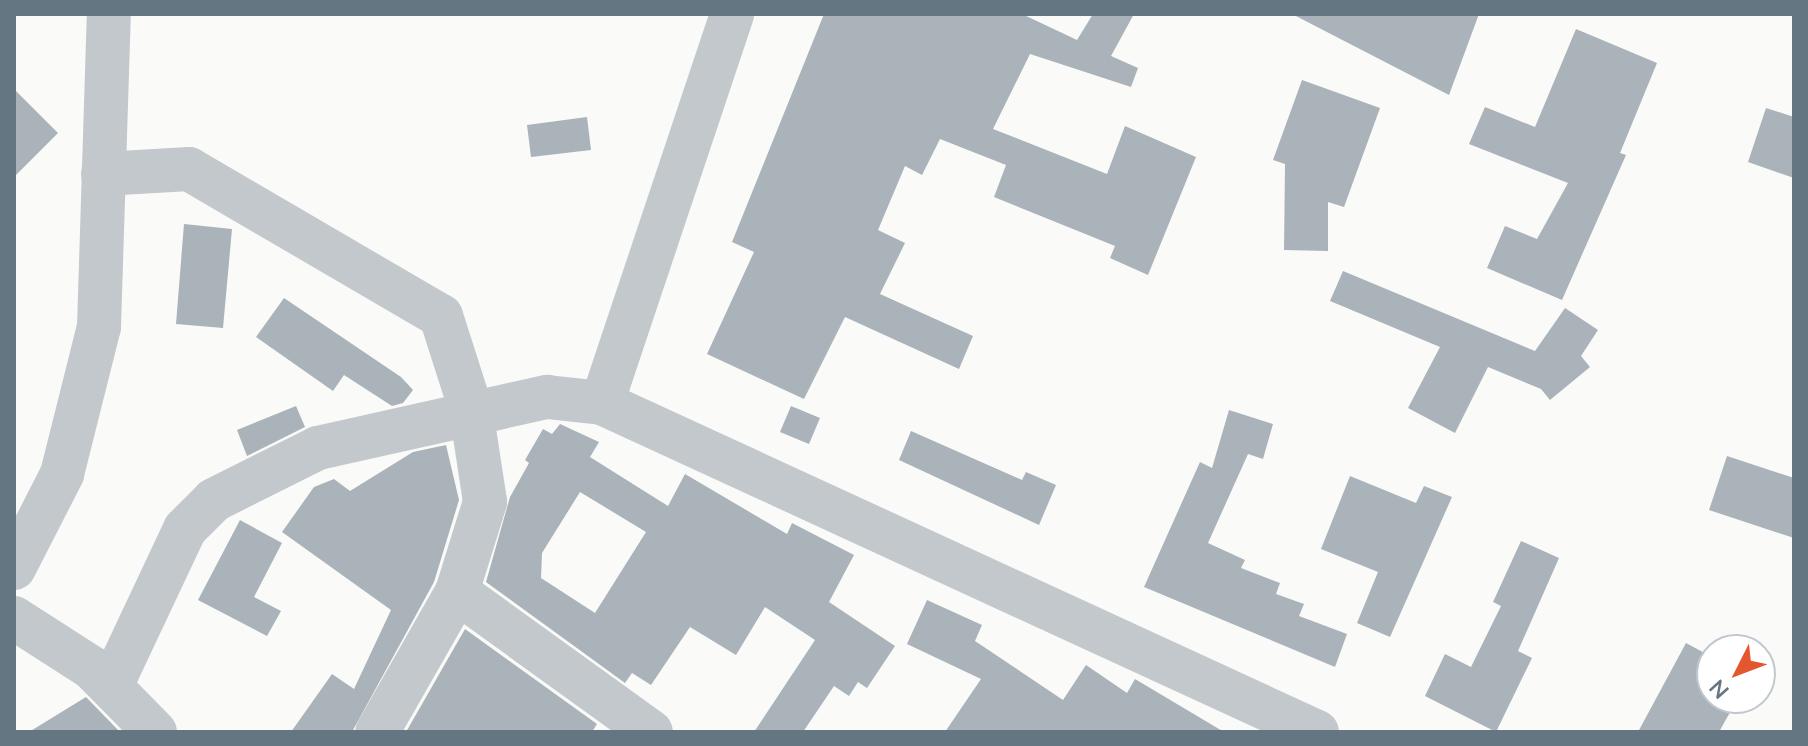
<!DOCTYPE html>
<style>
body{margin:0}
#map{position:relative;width:1808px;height:746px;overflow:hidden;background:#fafaf8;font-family:"Nunito Sans",sans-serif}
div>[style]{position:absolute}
.building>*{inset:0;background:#aab3b9}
.minor>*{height:44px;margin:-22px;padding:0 22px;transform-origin:22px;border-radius:22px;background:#c3c8cc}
span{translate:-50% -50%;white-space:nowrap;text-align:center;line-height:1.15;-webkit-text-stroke:8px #fff;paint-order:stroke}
.frame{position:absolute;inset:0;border:16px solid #657683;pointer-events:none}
.north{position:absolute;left:1696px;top:634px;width:80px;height:80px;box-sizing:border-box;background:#fff;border:2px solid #c1c8cd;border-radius:50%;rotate:228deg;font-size:22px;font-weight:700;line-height:32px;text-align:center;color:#657683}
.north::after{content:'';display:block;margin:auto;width:28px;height:36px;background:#e4572e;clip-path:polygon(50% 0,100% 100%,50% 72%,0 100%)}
</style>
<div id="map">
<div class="building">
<i style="clip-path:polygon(824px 14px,1022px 14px,1077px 40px,1093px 14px,1134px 14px,1111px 56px,1138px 68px,1131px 87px,1030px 54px,993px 129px,1107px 174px,1125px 126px,1196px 157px,1148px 275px,1110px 258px,1115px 246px,994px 197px,1006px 165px,940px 139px,922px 175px,905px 166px,878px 230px,905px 243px,880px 294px,973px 336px,959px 369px,845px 317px,804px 399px,707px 354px,754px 252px,732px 242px)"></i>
<i style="clip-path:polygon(1292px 14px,1479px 14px,1449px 95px)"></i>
<i style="clip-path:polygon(1576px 29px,1657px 63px,1620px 153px,1626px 155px,1562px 300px,1487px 268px,1505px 226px,1537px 239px,1568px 183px,1469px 144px,1485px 107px,1535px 127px)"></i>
<i style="clip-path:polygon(1302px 80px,1380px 108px,1344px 207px,1328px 202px,1328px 251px,1284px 250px,1285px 164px,1273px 160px)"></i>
<i style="clip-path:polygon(14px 89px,58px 133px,14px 177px)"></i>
<i style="clip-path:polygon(1766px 108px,1794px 117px,1794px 178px,1748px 162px)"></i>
<i style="clip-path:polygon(587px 117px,591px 150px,531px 157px,527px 125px)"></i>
<i style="clip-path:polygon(184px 224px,232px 229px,223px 328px,176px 324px)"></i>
<i style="clip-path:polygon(1343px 271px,1535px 351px,1565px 308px,1598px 330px,1581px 356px,1590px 367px,1550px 400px,1541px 389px,1488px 367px,1455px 433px,1408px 408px,1440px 347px,1330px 301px)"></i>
<i style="clip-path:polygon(284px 298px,401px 377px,413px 390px,403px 403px,392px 406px,344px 375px,333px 391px,256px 337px)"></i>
<i style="clip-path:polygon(296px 406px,305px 427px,247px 456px,237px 430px)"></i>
<i style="clip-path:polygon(791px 406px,820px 418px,809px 444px,780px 432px)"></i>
<i style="clip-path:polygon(1229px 410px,1273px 424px,1263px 459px,1248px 454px,1208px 543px,1245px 560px,1241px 568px,1280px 583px,1276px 594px,1304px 604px,1299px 616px,1347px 634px,1335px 667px,1144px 587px,1200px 462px,1212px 468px)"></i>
<i style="clip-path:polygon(evenodd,560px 424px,599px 442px,590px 457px,668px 506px,685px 474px,787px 534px,792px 523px,854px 555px,829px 602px,895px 646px,867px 688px,858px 682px,849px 696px,834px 686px,803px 732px,754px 732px,815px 640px,765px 607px,736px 655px,690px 627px,651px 685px,632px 673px,625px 683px,486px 582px,510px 497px,529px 463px,525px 460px,543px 429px,552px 434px,560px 424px,580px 492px,646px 532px,595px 613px,541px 578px,542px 553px,580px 492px)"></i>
<i style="clip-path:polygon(911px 431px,1022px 480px,1026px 472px,1056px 485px,1039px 525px,899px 460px)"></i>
<i style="clip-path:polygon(446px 445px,459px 500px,434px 582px,352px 732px,291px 732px,332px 674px,354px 689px,391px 610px,282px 532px,314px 487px,334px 479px,350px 491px,413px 452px)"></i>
<i style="clip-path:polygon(1727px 456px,1794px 478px,1794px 538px,1709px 510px)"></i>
<i style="clip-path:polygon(1350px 476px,1416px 503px,1424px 486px,1452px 497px,1390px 637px,1357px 623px,1378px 572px,1321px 549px)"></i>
<i style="clip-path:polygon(240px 520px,282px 543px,254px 597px,281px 611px,267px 636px,198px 600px)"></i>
<i style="clip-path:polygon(1521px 541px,1559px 558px,1518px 651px,1532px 658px,1496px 732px,1425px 696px,1445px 654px,1471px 667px,1501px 606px,1493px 602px)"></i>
<i style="clip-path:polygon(927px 600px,982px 625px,975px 641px,1063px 700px,1086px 665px,1127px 693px,1135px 679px,1224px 732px,945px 732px,981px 679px,907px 644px)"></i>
<i style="clip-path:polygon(465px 629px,597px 724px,592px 732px,406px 732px)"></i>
<i style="clip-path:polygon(1686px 643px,1712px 657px,1712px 698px,1738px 698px,1719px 732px,1638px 732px)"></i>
<i style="clip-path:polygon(86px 697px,120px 732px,29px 732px)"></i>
</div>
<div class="minor">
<i style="left:103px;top:174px;width:86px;rotate:-3.3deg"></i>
<i style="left:189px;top:169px;width:292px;rotate:30.3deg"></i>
<i style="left:441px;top:316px;width:99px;rotate:72.3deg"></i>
<i style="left:471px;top:410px;width:93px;rotate:81.3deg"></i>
<i style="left:485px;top:502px;width:94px;rotate:107.3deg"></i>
<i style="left:457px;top:592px;width:161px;rotate:119.7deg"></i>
<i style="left:602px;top:403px;width:410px;rotate:-71.5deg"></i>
<i style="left:14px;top:568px;width:106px;rotate:-62.9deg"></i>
<i style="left:62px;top:474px;width:152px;rotate:-75.9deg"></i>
<i style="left:99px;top:327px;width:313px;rotate:-88.2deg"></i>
<i style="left:457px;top:592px;width:239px;rotate:35.8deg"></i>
<i style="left:14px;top:618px;width:93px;rotate:32.7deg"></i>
<i style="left:92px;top:668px;width:90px;rotate:45.5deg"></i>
<i style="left:112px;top:684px;width:171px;rotate:-64.8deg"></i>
<i style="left:185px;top:529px;width:41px;rotate:-45deg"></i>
<i style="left:214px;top:500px;width:116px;rotate:-26.6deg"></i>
<i style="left:318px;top:448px;width:235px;rotate:-12.6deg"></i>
<i style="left:547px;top:397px;width:55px;rotate:6.2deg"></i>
<i style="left:602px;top:403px;width:787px;rotate:24.71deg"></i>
</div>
<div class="frame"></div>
<div class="north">N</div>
</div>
